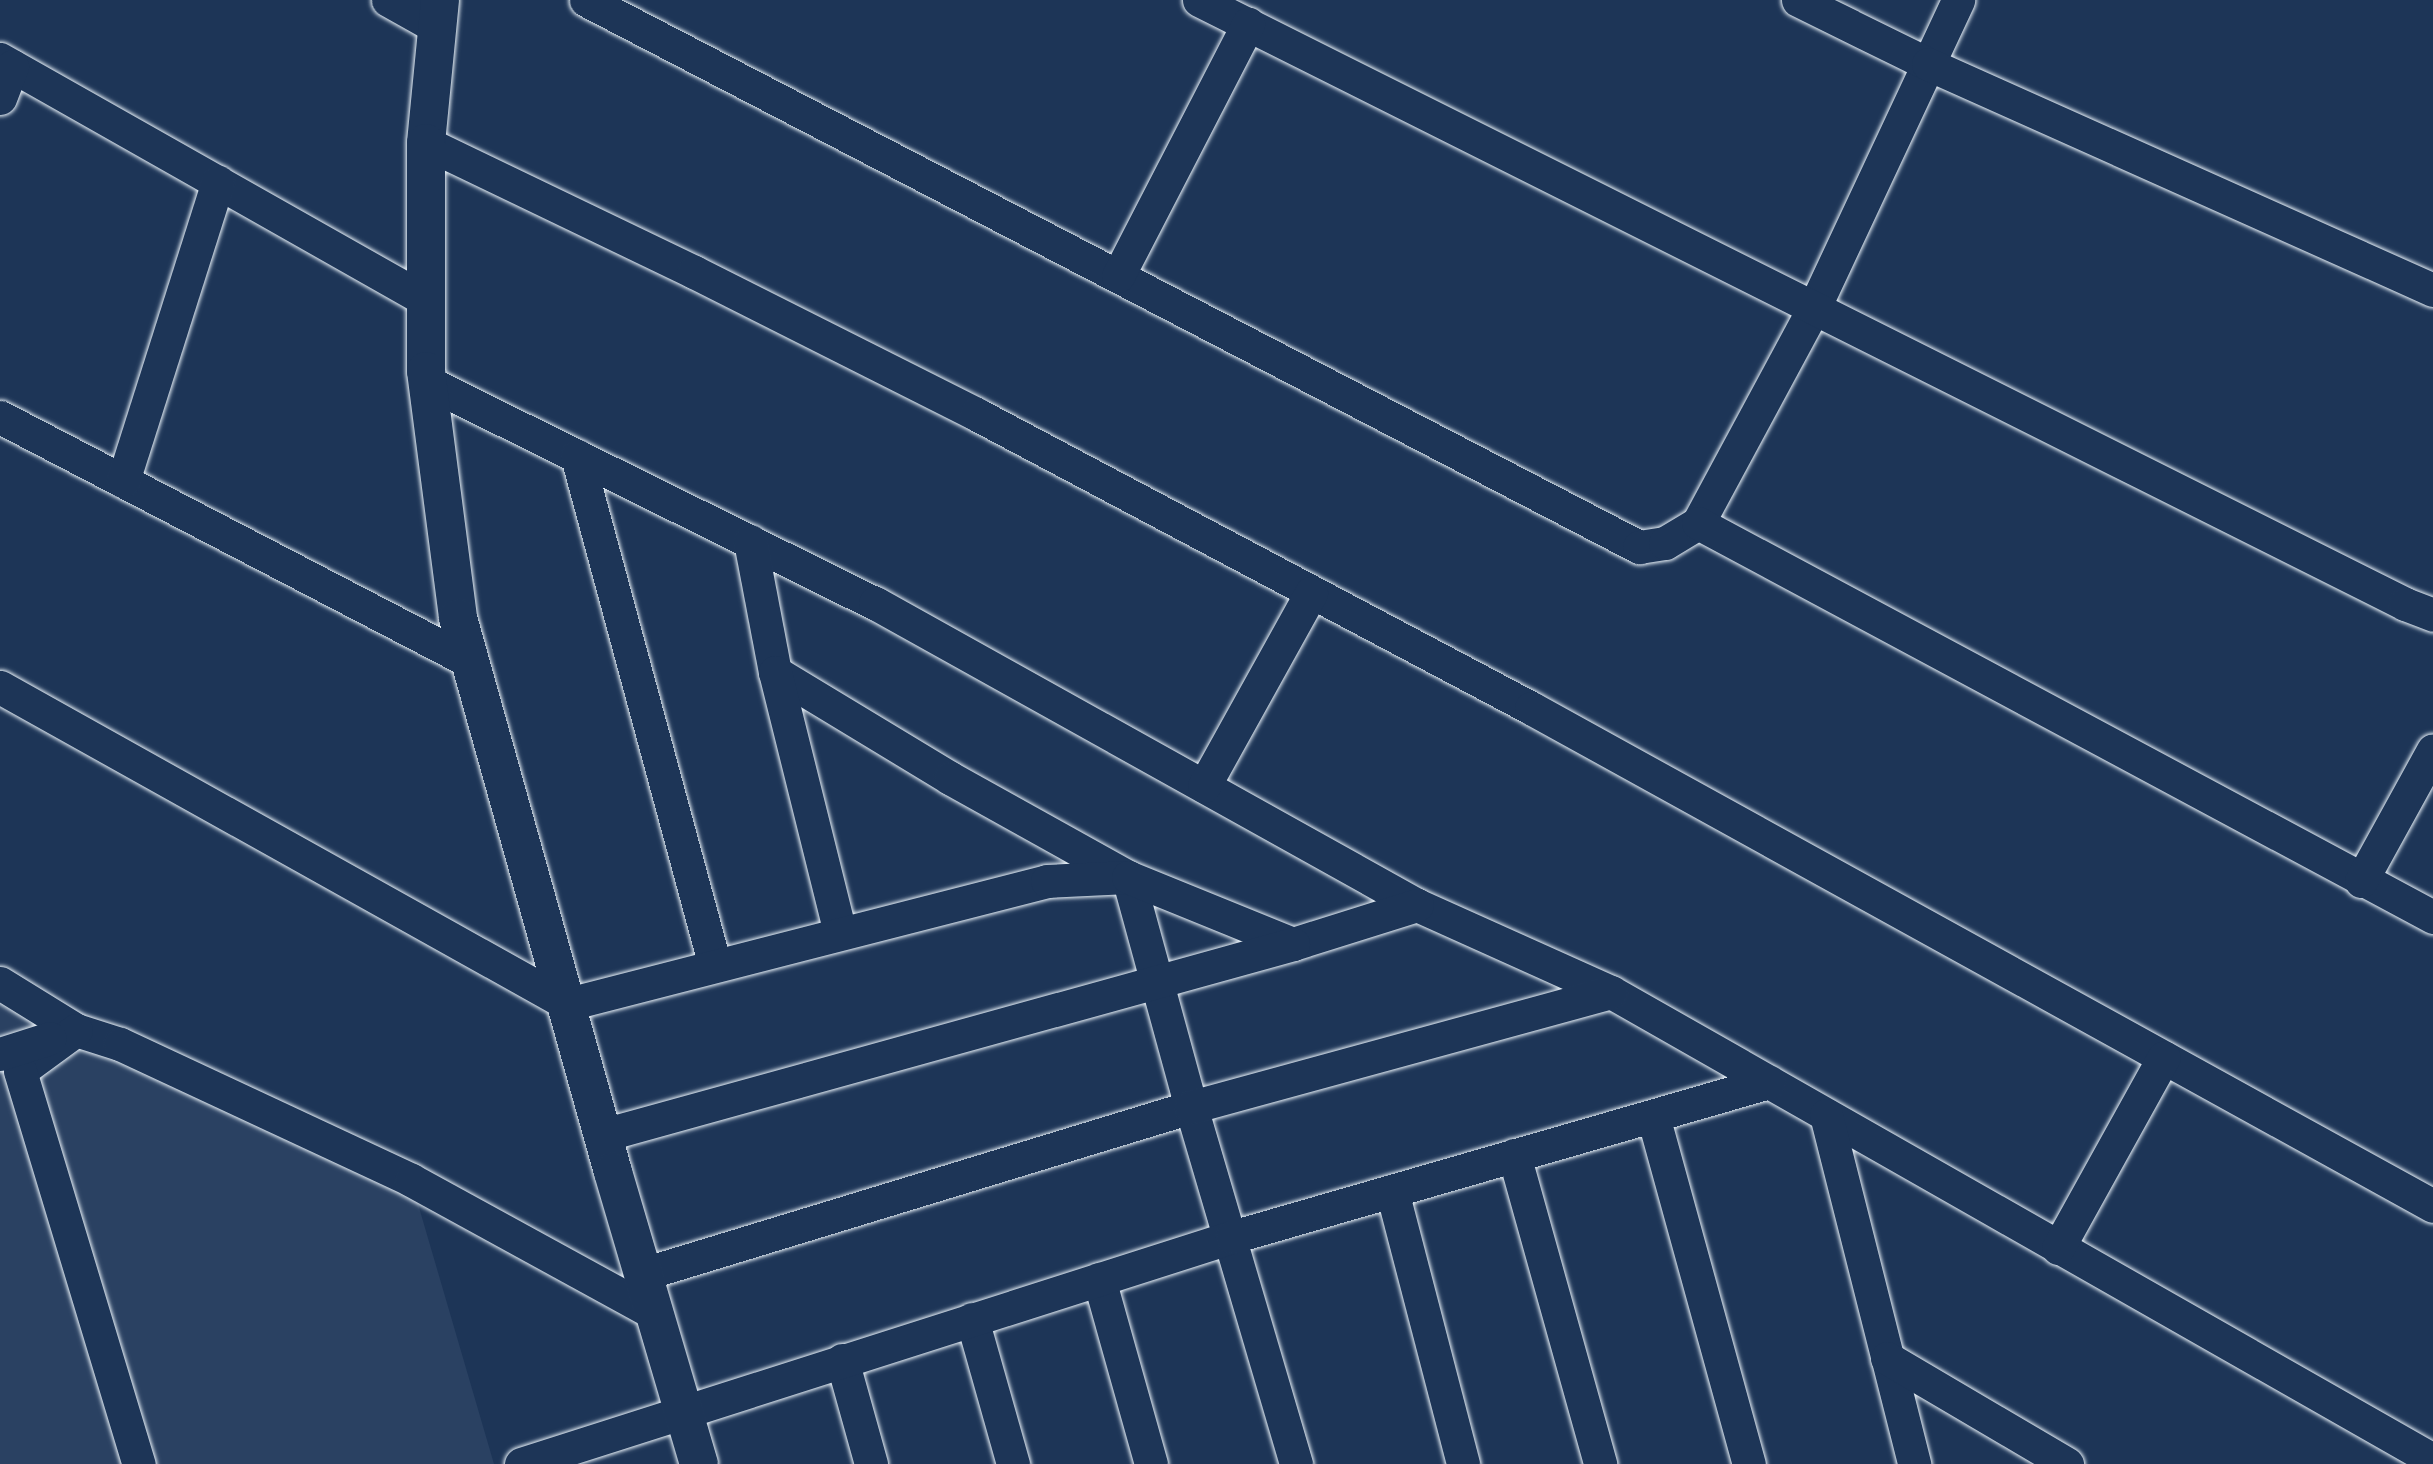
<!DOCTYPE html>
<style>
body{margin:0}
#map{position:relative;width:2433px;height:1464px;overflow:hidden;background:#1d3557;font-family:"Balsamiq Sans",sans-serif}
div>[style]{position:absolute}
.built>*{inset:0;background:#2a4162}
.roads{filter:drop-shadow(0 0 2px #e8f1f8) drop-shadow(0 0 2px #e8f1f8)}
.street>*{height:33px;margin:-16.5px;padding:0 16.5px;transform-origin:16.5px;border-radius:16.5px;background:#1d3557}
.secondary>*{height:38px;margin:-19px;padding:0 19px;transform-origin:19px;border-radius:19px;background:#1d3557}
span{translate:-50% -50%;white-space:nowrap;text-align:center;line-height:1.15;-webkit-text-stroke:5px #1d3557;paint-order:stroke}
</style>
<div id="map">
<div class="built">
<i style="clip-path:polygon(0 970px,411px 1180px,494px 1464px,0 1464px)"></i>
</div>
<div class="roads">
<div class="street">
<i style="left:388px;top:0;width:57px;rotate:29.2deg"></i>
<i style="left:586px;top:0;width:1187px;rotate:27.45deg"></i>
<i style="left:1639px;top:547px;width:26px;rotate:-9deg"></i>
<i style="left:1665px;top:543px;width:39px;rotate:-31deg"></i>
<i style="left:1698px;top:523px;width:244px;rotate:-61.7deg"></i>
<i style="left:1814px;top:308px;width:340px;rotate:-64.9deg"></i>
<i style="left:1199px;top:0;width:1349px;rotate:26.6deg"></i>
<i style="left:2405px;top:604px;width:30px;rotate:21deg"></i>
<i style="left:1798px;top:0;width:145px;rotate:26.2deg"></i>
<i style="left:1928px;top:64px;width:553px;rotate:24.11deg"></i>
<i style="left:0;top:59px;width:489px;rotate:29.5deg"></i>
<i style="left:0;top:98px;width:34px;rotate:-69deg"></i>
<i style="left:426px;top:143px;width:297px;rotate:25.7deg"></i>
<i style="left:694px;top:272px;width:316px;rotate:26.7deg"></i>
<i style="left:976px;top:414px;width:628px;rotate:27.91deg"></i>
<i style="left:1531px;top:708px;width:1030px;rotate:28.9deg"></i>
<i style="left:1118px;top:276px;width:284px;rotate:-62.7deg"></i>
<i style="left:427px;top:382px;width:500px;rotate:26.3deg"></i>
<i style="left:875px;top:603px;width:620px;rotate:29.13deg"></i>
<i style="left:1417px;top:905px;width:213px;rotate:24.2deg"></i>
<i style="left:1611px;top:992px;width:946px;rotate:29.65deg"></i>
<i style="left:0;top:417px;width:531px;rotate:27.48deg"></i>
<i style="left:577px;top:456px;width:528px;rotate:74.86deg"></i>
<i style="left:123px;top:481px;width:314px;rotate:-72.4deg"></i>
<i style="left:1698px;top:523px;width:834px;rotate:28.19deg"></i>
<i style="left:750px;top:541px;width:133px;rotate:79.2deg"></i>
<i style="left:775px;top:672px;width:205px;rotate:31.2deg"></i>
<i style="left:950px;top:778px;width:204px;rotate:29.1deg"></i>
<i style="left:1128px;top:877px;width:238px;rotate:74.7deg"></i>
<i style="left:1191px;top:1107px;width:372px;rotate:73.6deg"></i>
<i style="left:775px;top:672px;width:268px;rotate:76deg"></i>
<i style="left:0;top:687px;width:650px;rotate:29.17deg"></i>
<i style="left:568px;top:1004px;width:495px;rotate:-14.4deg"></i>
<i style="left:1047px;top:881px;width:81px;rotate:-2.8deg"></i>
<i style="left:1128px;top:877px;width:178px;rotate:22.1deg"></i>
<i style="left:1293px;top:944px;width:130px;rotate:-17.5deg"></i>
<i style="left:1204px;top:786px;width:221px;rotate:-61deg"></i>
<i style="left:2361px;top:881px;width:149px;rotate:-61.2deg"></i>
<i style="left:0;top:983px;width:89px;rotate:31.7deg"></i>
<i style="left:76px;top:1030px;width:46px;rotate:17.7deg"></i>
<i style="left:120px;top:1044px;width:321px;rotate:25deg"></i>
<i style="left:411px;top:1180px;width:277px;rotate:28.7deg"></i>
<i style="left:76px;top:1030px;width:69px;rotate:143.8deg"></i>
<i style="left:20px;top:1071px;width:411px;rotate:73.2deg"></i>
<i style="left:0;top:1054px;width:52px;rotate:-17.7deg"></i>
<i style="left:1826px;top:1115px;width:360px;rotate:75.8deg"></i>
<i style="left:1653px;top:1116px;width:361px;rotate:74.6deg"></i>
<i style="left:603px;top:1135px;width:716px;rotate:-15.47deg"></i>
<i style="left:1514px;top:1155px;width:321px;rotate:74.4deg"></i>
<i style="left:1392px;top:1191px;width:282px;rotate:75.4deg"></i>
<i style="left:2058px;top:1248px;width:218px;rotate:-61deg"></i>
<i style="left:643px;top:1274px;width:573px;rotate:-16.95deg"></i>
<i style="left:1191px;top:1107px;width:435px;rotate:-15.3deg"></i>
<i style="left:1099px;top:1279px;width:192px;rotate:74.3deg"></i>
<i style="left:972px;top:1319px;width:151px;rotate:74.2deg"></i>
<i style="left:1887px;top:1358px;width:209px;rotate:30.5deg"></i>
<i style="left:842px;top:1360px;width:108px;rotate:74.4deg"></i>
<i style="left:521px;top:1464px;width:746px;rotate:-17.71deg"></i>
<i style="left:1232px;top:1237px;width:559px;rotate:-16.1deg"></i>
</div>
<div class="secondary">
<i style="left:440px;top:0;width:144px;rotate:95.6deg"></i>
<i style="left:426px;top:143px;width:228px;rotate:90deg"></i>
<i style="left:426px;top:371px;width:249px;rotate:82.6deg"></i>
<i style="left:458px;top:618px;width:575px;rotate:74.37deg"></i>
<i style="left:613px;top:1172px;width:304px;rotate:73.6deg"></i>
</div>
</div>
</div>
